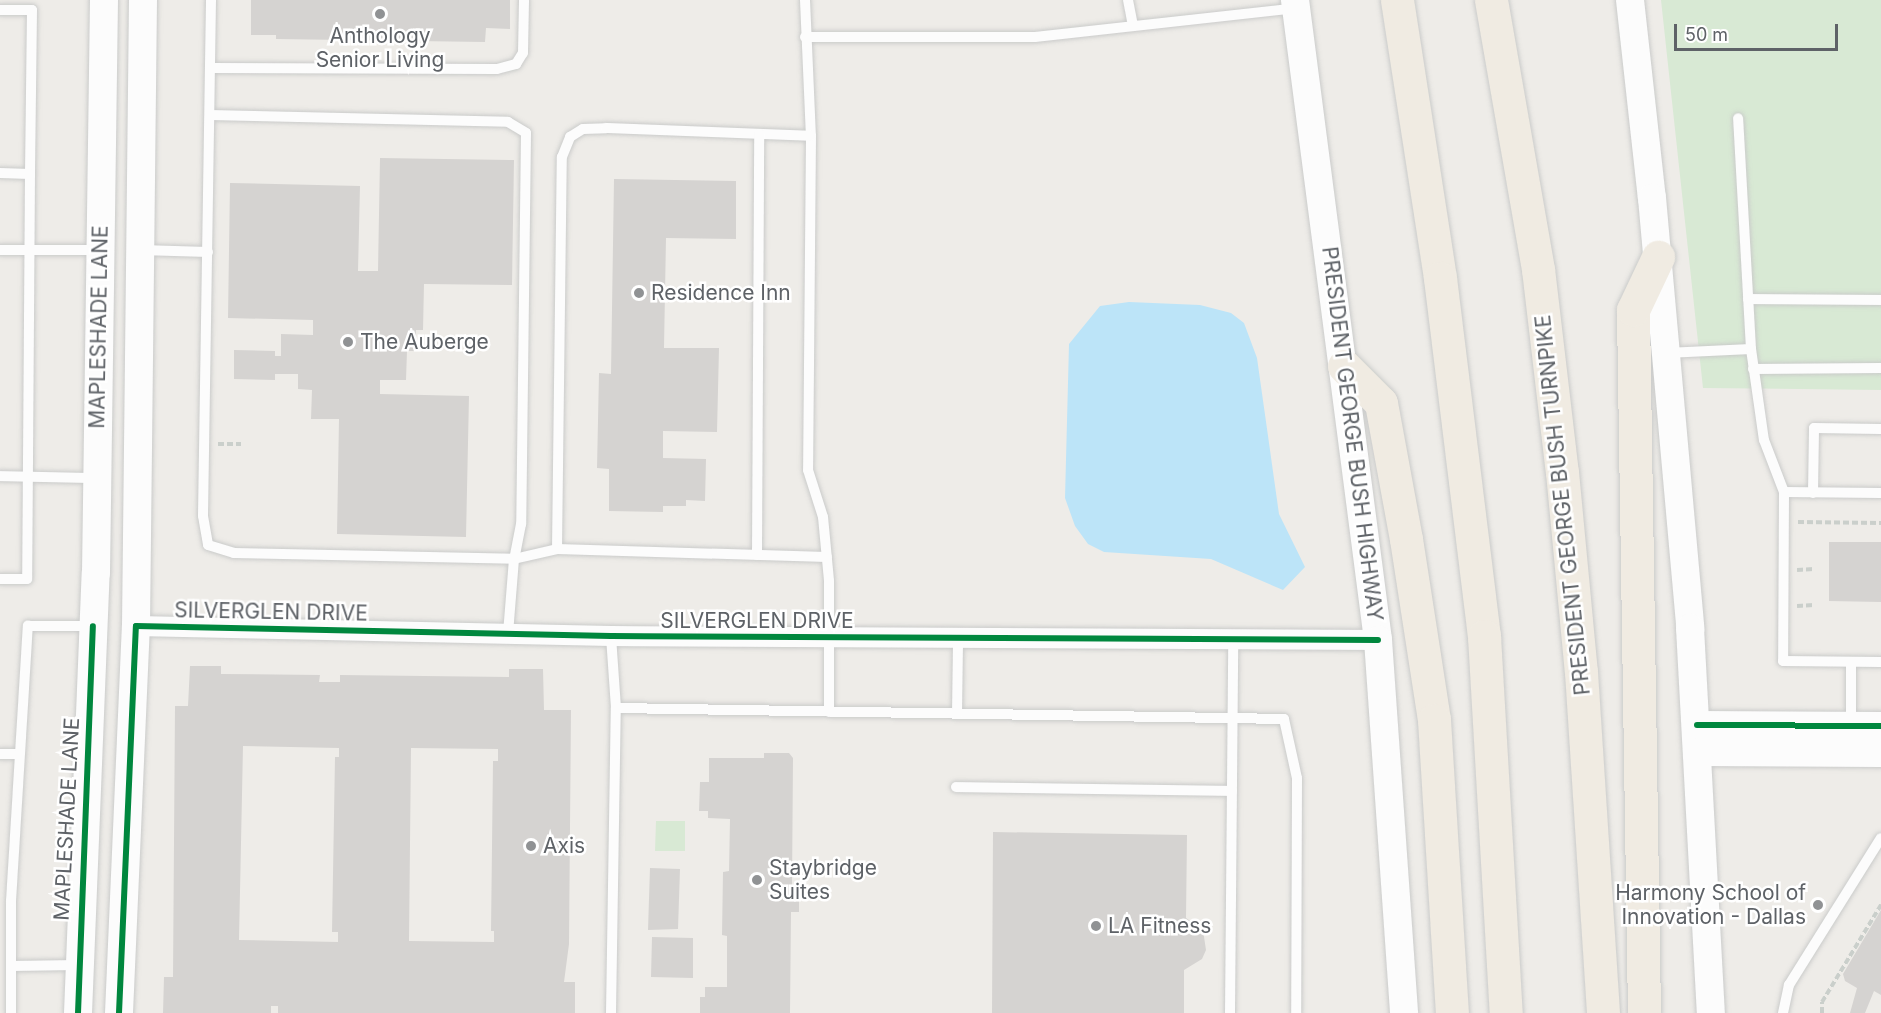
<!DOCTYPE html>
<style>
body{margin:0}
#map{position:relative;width:1881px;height:1013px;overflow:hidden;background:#eeece8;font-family:Inter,sans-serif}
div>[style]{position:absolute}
.green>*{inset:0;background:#d8e9d4}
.water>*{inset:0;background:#bce4f8}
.building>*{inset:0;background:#d5d3d1}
.path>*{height:4px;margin-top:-2px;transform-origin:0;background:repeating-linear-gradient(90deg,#cacfcb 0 6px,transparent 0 9px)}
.roads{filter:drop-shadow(0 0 2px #cacbca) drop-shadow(0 0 2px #cacbca)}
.lane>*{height:10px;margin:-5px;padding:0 5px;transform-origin:5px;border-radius:5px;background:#fcfcfc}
.street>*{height:20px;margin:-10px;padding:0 10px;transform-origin:10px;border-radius:10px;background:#fcfcfc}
.secondary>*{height:28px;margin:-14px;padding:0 14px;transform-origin:14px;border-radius:14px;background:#fcfcfc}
.highway>*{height:33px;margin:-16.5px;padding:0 16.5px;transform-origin:16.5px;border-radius:16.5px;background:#f0ebe2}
.cycleway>*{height:6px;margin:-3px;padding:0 3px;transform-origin:3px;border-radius:3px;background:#00873e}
.dots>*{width:16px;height:16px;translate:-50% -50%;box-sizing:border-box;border:3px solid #fff;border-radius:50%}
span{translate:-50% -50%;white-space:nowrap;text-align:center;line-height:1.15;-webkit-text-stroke:5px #fff;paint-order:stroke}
.poi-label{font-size:21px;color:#5e6267}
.left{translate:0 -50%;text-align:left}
.right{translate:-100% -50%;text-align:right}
.street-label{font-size:21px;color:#5e6267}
.scale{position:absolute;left:1674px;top:24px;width:164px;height:27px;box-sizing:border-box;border:3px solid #5e6267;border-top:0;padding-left:8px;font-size:18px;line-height:21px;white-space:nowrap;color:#5e6267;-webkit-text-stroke:4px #fff;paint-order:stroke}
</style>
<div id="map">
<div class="green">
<i style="clip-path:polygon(1661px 0,1881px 0,1881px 390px,1703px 388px)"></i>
<i style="clip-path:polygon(656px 821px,685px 821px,685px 851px,655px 851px)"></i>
</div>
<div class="water">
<i style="clip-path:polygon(1129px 302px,1200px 305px,1231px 313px,1244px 323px,1257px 358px,1279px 514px,1305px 567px,1283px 590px,1211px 559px,1104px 552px,1088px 544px,1075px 526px,1065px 498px,1069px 344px,1100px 306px)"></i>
</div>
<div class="building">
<i style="clip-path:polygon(251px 0,510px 0,510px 29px,486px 28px,485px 42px,276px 39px,276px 35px,251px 35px)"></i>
<i style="clip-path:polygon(380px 158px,514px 160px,512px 285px,424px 284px,423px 330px,416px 330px,415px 351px,407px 351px,406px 380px,380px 380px,380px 394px,469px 396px,466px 537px,337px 534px,339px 419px,311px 419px,312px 390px,298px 389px,298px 374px,275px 374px,275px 380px,234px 379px,234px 350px,275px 351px,275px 356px,281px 356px,281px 334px,313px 335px,313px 320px,228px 318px,230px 183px,360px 186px,358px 271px,378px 271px)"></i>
<i style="clip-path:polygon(614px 179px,736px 181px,736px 239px,666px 238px,664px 348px,719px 348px,717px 432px,663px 431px,663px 458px,706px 459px,705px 501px,686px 500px,686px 506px,663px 506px,663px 512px,609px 511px,609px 469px,597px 468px,599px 373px,611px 374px)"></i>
<i style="clip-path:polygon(1829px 542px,1881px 542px,1881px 602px,1829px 601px)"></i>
<i style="clip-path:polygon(evenodd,190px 666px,221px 666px,221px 674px,320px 675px,319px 682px,340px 682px,340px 675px,509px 677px,509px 669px,543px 669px,544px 710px,571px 710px,569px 944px,564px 982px,575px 982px,575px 1013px,278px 1013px,278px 1006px,271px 1006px,271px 1013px,163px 1013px,164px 977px,173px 977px,175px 706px,188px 706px,190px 666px,243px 746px,339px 748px,339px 757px,335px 757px,332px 932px,338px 932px,338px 942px,239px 940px,243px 746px,190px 666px,411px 748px,498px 749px,498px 761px,493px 761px,491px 931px,494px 931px,494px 942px,409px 941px,411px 748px)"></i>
<i style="clip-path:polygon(764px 753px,789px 753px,793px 758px,792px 887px,799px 887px,799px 912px,791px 912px,790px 1013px,700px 1013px,700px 997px,705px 997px,705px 987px,727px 987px,727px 936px,722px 935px,723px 872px,729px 871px,730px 819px,708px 818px,708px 811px,699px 811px,700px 782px,709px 782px,709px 758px,764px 758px)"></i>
<i style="clip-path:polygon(993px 832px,1187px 835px,1186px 918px,1203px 930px,1206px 950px,1202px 959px,1184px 970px,1184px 1013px,992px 1013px)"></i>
<i style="clip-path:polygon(650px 868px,680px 869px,678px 929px,648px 930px)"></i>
<i style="clip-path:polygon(1881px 910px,1881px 995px,1874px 991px,1865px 1013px,1850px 1013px,1857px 988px,1845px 981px,1843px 974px)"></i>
<i style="clip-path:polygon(652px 937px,693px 938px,693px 978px,651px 977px)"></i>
</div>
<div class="path">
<i style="left:218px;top:444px;width:23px"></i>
<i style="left:1798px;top:522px;width:83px;rotate:0.7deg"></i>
<i style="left:1797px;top:570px;width:17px;rotate:-3deg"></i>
<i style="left:1797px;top:606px;width:17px;rotate:-3deg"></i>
<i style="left:1822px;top:1013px;width:11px;rotate:-90deg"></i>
<i style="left:1822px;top:1002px;width:114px;rotate:-58.7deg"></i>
</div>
<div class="roads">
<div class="lane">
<i style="left:211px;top:0;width:516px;rotate:90.89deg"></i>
<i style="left:203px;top:516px;width:29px;rotate:80deg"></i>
<i style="left:208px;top:545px;width:27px;rotate:17deg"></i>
<i style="left:234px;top:553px;width:280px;rotate:1.2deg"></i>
<i style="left:514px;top:559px;width:44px;rotate:-13.1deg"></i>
<i style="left:557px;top:549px;width:270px;rotate:1.7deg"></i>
<i style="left:805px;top:0;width:136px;rotate:87.5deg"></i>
<i style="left:811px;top:136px;width:334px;rotate:90.5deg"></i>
<i style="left:808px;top:470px;width:49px;rotate:72.3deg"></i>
<i style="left:823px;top:517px;width:64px;rotate:84.6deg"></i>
<i style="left:829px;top:581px;width:131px;rotate:90deg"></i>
<i style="left:1128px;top:0;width:26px;rotate:79deg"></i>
<i style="left:0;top:10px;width:32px"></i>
<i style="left:32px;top:10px;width:164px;rotate:90.7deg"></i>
<i style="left:805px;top:37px;width:230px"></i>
<i style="left:1035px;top:37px;width:263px;rotate:-6.3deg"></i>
<i style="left:210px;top:68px;width:287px;rotate:0.2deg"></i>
<i style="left:497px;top:69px;width:20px;rotate:-15deg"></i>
<i style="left:516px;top:64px;width:13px;rotate:-58deg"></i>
<i style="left:523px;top:53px;width:53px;rotate:-88.9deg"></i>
<i style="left:210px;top:115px;width:298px;rotate:1.3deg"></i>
<i style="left:508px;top:122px;width:21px;rotate:31deg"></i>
<i style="left:526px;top:133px;width:391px;rotate:90.7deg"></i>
<i style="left:521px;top:524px;width:36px;rotate:101deg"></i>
<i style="left:514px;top:559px;width:74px;rotate:94.6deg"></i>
<i style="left:0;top:173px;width:30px;rotate:2deg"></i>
<i style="left:30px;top:174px;width:405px;rotate:90.4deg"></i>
<i style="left:27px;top:579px;width:27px;rotate:180deg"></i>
<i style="left:0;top:250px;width:99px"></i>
<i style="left:141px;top:250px;width:67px;rotate:1.7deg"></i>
<i style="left:1748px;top:299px;width:133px;rotate:0.4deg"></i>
<i style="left:1751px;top:349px;width:92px;rotate:81.9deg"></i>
<i style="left:1764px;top:440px;width:56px;rotate:69deg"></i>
<i style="left:1666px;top:353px;width:85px;rotate:-2.7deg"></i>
<i style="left:1751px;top:349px;width:231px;rotate:-93.2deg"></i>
<i style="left:1753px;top:369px;width:128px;rotate:-0.4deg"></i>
<i style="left:0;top:476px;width:97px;rotate:1.2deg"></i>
<i style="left:1813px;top:493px;width:65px;rotate:-89.1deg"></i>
<i style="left:1814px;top:428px;width:67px;rotate:0.9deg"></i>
<i style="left:1881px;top:493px;width:97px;rotate:-179.4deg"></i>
<i style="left:1784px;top:492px;width:169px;rotate:90.3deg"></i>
<i style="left:1783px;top:661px;width:98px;rotate:0.6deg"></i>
<i style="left:557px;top:549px;width:392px;rotate:-89.3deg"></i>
<i style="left:562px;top:157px;width:22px;rotate:-68deg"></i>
<i style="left:570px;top:137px;width:15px;rotate:-32deg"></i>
<i style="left:583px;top:129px;width:23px;rotate:-2deg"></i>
<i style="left:606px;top:128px;width:205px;rotate:2.2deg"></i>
<i style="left:757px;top:555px;width:421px;rotate:-89.7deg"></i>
<i style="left:1851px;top:662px;width:62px;rotate:90deg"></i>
<i style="left:616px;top:708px;width:668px;rotate:0.94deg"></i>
<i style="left:1284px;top:719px;width:60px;rotate:77.6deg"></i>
<i style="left:1297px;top:778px;width:235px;rotate:90.2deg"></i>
<i style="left:957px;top:714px;width:74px;rotate:-89.2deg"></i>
<i style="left:0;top:754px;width:19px"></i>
<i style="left:956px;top:787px;width:276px;rotate:0.8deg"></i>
<i style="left:11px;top:966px;width:67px;rotate:-0.9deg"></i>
<i style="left:11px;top:1013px;width:112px;rotate:-90deg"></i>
<i style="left:11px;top:901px;width:276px;rotate:-86.5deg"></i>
<i style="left:28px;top:626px;width:64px"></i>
<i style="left:611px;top:1013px;width:305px;rotate:-89.1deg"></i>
<i style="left:616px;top:708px;width:72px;rotate:-94deg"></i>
<i style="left:1230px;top:1013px;width:371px;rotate:-89.5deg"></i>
<i style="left:1783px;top:1013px;width:29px;rotate:-78deg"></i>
<i style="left:1789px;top:985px;width:173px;rotate:-58deg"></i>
</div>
<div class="street">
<i style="left:136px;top:626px;width:475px;rotate:1.2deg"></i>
<i style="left:611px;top:636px;width:767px;rotate:0.3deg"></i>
</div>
<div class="secondary">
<i style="left:1295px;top:0;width:645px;rotate:82.61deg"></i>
<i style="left:1378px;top:640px;width:374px;rotate:86deg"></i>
<i style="left:1630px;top:0;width:199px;rotate:83.7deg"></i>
<i style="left:1652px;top:198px;width:432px;rotate:84.9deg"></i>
<i style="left:1690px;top:628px;width:386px;rotate:86.9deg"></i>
<i style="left:1697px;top:725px;width:184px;rotate:0.3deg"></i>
<i style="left:1699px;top:752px;width:182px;rotate:0.3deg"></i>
<i style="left:78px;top:1013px;width:440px;rotate:-87.7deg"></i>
<i style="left:96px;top:573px;width:573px;rotate:-89.2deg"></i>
<i style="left:119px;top:1013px;width:387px;rotate:-87.5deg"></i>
<i style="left:136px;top:626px;width:626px;rotate:-89.36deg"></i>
</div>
<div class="highway">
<i style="left:1397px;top:0;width:281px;rotate:81.2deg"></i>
<i style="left:1440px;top:278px;width:361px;rotate:83deg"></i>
<i style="left:1484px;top:636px;width:378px;rotate:86.7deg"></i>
<i style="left:1491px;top:0;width:273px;rotate:80.1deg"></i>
<i style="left:1538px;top:269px;width:204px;rotate:83.3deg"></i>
<i style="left:1562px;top:472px;width:201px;rotate:84.6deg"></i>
<i style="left:1581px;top:672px;width:342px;rotate:86.3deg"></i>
<i style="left:1344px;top:366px;width:52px;rotate:45deg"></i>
<i style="left:1381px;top:403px;width:138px;rotate:79.6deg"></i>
<i style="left:1406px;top:539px;width:183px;rotate:81.2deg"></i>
<i style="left:1434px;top:720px;width:294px;rotate:86.5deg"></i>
<i style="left:1644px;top:1013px;width:703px;rotate:-90.9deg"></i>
<i style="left:1633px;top:310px;width:59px;rotate:-64.7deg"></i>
</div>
</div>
<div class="cycleway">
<i style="left:1697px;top:725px;width:184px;rotate:0.3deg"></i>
<i style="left:78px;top:1013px;width:387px;rotate:-87.8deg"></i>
<i style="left:119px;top:1013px;width:387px;rotate:-87.5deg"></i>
<i style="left:136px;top:626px;width:475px;rotate:1.2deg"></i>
<i style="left:611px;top:636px;width:767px;rotate:0.3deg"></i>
</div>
<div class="dots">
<i style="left:380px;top:14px;background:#909294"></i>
<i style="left:639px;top:293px;background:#909294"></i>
<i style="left:348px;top:342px;background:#909294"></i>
<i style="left:531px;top:846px;background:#909294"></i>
<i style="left:757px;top:880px;background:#909294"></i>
<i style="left:1818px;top:905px;background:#909294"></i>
<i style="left:1096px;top:926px;background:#909294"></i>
</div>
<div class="poi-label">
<span style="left:380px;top:48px">Anthology<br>Senior Living</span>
<span class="left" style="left:651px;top:293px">Residence Inn</span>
<span class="left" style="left:360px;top:342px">The Auberge</span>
<span class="left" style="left:543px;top:846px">Axis</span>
<span class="left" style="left:769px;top:880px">Staybridge<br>Suites</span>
<span class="right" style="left:1806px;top:905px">Harmony School of<br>Innovation - Dallas</span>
<span class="left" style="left:1108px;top:926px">LA Fitness</span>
</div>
<div class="street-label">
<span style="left:99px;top:327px;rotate:-89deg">MAPLESHADE LANE</span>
<span style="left:1352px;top:434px;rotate:83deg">PRESIDENT GEORGE BUSH HIGHWAY</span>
<span style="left:1563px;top:505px;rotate:-96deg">PRESIDENT GEORGE BUSH TURNPIKE</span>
<span style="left:271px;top:612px;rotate:1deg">SILVERGLEN DRIVE</span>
<span style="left:757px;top:621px">SILVERGLEN DRIVE</span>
<span style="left:67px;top:819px;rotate:-87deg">MAPLESHADE LANE</span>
</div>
<div class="scale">50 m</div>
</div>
